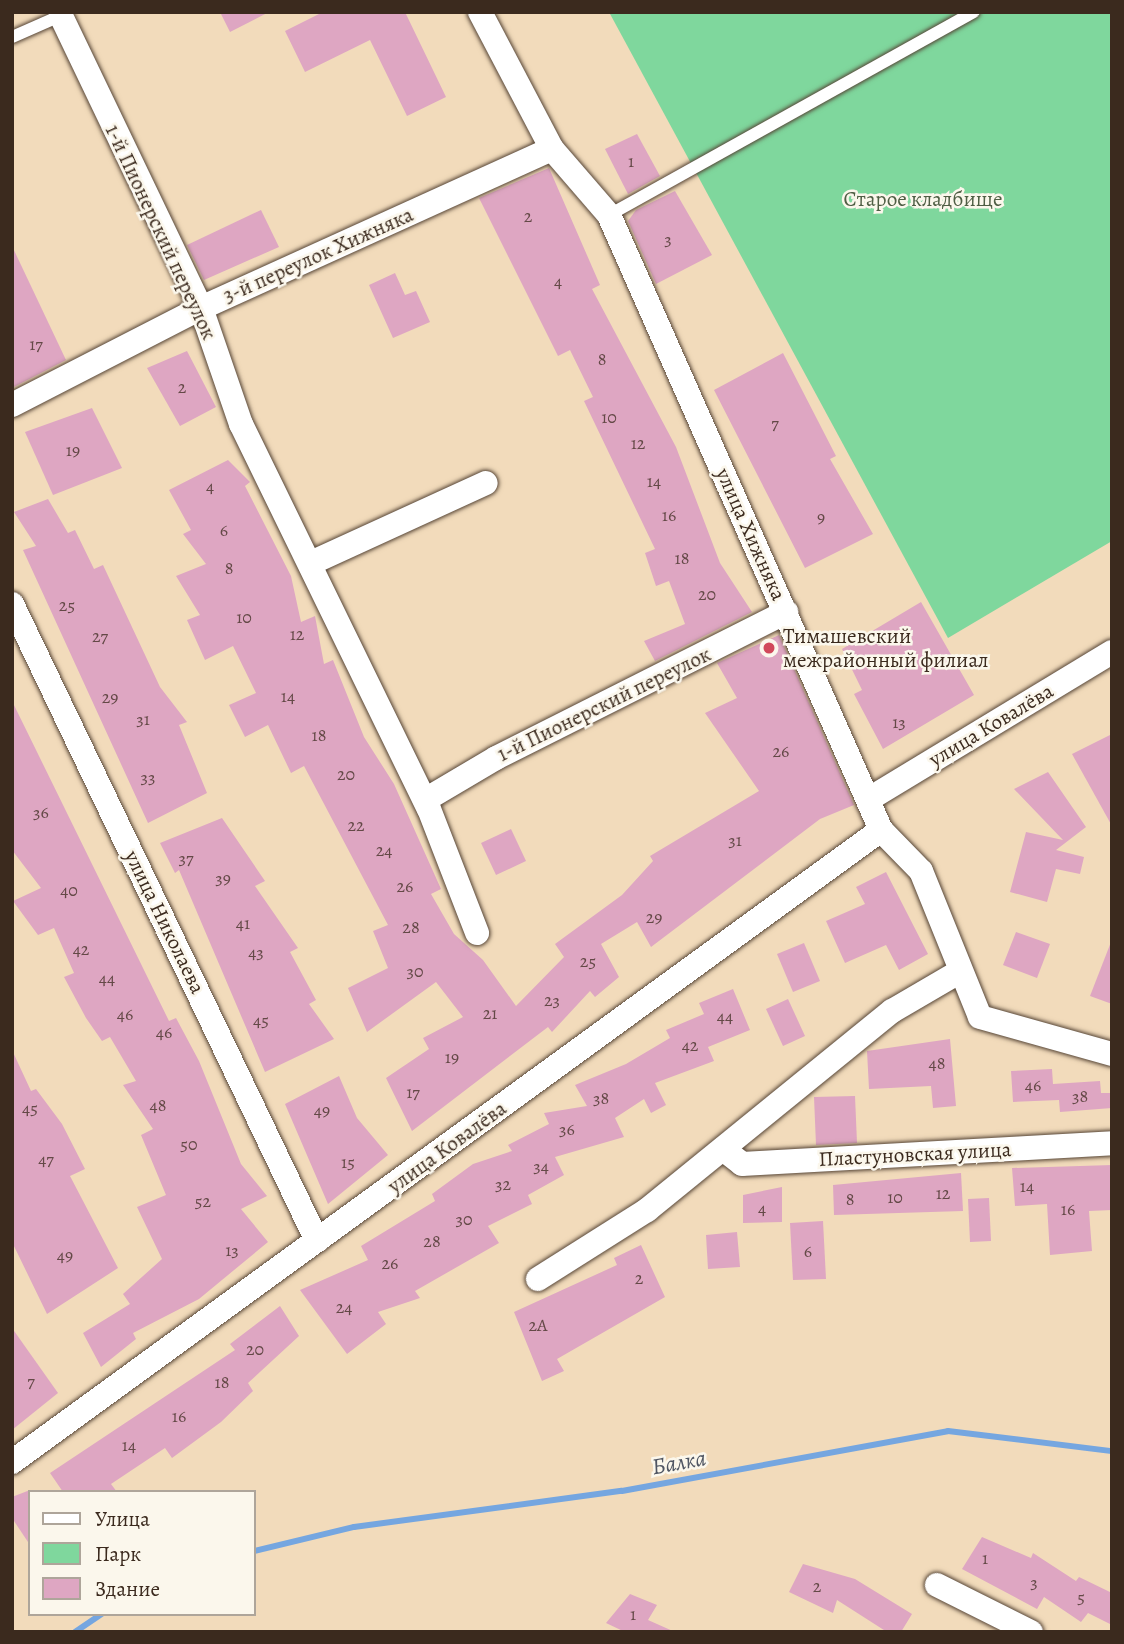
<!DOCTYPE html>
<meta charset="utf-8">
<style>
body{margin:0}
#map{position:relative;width:1124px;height:1644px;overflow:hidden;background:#f2dbbb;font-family:Alegreya,serif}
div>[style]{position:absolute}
.green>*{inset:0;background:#7fd79d}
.stream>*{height:6px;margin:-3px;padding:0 3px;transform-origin:3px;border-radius:3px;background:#75a6e0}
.building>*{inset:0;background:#dea6c2}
.roads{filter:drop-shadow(0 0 2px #564536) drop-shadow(0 0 2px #564536)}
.service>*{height:12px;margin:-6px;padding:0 6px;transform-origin:6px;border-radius:6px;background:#fff}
.minor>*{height:24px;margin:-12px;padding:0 12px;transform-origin:12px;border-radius:12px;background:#fff}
.dots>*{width:19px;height:19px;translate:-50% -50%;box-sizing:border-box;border:4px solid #fbf7ec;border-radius:50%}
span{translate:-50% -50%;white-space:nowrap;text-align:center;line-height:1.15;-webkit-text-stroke:5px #fbf7ec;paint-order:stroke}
.number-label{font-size:18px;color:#644947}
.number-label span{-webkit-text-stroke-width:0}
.park-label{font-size:21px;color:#4f5e44}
.street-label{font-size:21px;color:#3b2a1e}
.poi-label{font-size:21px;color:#3b2a1e}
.left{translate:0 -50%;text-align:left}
.water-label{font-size:23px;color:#4f5562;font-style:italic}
.frame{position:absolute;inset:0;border:14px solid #3b2a1e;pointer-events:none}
.legend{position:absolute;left:28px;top:1490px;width:228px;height:126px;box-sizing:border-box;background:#fbf7ec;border:2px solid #aea59a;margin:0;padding:9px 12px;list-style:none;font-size:21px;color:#3b2a1e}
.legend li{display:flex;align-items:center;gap:14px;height:35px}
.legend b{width:35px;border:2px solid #aea59a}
</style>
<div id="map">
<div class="green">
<i style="clip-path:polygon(609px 12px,1112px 12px,1112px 541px,948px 638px)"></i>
</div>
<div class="stream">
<i style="left:254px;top:1551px;width:103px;rotate:-13.5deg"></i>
<i style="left:354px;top:1527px;width:270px;rotate:-7.7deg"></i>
<i style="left:622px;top:1491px;width:331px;rotate:-10.4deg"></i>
<i style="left:948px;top:1431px;width:165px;rotate:7deg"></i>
<i style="left:75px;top:1632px;width:32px;rotate:-34deg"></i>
</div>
<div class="building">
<i style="clip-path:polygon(220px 12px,269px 12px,230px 32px)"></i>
<i style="clip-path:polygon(323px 12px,405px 12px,446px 97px,407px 116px,370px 40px,305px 72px,285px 31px)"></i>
<i style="clip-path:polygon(637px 134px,660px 176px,628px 194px,605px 149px)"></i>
<i style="clip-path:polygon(549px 168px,600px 285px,592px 289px,676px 447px,720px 563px,752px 612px,655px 661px,644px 641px,685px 624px,669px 581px,656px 586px,645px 553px,655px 549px,584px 401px,593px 397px,570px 350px,558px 356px,479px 198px)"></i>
<i style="clip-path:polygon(675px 191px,712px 255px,656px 284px,628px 221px,636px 210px)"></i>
<i style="clip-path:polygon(261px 210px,279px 247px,204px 280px,187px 245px)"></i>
<i style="clip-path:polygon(12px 246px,66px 360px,12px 388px)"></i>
<i style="clip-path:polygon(395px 273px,405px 295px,416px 291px,430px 322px,393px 338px,369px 285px)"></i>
<i style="clip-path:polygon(187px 351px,216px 407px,180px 426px,147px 368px)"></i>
<i style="clip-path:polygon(783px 353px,836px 456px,830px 459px,873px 534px,805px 568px,714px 390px)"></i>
<i style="clip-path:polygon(92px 408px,122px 468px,53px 495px,25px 432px)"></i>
<i style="clip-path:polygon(228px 460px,250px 482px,245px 486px,291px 576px,301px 622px,315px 616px,324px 664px,333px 660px,364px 737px,394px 784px,441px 889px,431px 894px,454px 934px,483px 960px,516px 1006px,564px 957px,555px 944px,622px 895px,653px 861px,650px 856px,759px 791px,705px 713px,737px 698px,717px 663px,779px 635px,854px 805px,820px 819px,651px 947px,637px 922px,601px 944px,619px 977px,595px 997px,590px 991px,552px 1032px,548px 1027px,412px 1131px,386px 1078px,429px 1049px,423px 1038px,463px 1017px,436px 982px,367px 1032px,348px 988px,388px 968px,373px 931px,388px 925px,304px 766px,291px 773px,268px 725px,245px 737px,229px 705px,256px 693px,233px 646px,205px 660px,187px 620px,200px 615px,176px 576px,206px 564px,183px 534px,191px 530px,169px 490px)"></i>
<i style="clip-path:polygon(48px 499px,68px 533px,75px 530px,94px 569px,103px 565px,160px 687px,187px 722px,179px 725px,207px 793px,148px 823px,23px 550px,36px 546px,14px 512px)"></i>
<i style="clip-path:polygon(921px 602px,974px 695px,883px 749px,854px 694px,862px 690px,842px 649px)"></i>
<i style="clip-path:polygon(12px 701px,169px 1021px,176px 1018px,199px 1061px,241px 1164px,267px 1196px,241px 1209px,268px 1242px,199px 1299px,133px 1333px,136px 1339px,101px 1367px,83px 1333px,130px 1304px,123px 1294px,162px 1259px,137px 1207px,166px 1195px,141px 1135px,153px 1129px,123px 1085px,136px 1081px,110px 1037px,102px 1041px,86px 1018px,64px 977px,74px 973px,54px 928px,38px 935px,13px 901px,41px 888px,12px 850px)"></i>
<i style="clip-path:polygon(1112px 734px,1112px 826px,1072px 754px)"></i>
<i style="clip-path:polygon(1048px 772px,1086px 827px,1056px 850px,1084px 857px,1080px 874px,1056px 869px,1047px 902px,1010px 892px,1026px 832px,1063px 840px,1014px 789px)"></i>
<i style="clip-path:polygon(222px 818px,265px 881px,255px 886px,298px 948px,290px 952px,316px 1000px,309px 1004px,334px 1039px,265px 1072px,179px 870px,175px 873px,160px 843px)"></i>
<i style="clip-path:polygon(511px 829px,526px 861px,496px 875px,481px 843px)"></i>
<i style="clip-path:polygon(886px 872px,928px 954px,899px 970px,886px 945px,845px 963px,826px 921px,865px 904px,856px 887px)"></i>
<i style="clip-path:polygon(1016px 932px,1050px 944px,1037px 978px,1003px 965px)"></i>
<i style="clip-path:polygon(1111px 942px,1112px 943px,1112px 1004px,1090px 996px)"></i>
<i style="clip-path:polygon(804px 943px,820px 981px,793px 992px,777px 954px)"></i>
<i style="clip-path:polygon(733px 989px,750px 1030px,708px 1047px,714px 1061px,655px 1083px,666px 1105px,651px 1113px,644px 1099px,615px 1118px,624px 1137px,555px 1157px,564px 1175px,528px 1195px,532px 1204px,488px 1226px,499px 1243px,415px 1291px,420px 1298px,378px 1312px,386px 1324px,347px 1354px,300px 1290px,368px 1260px,361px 1246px,435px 1201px,432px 1194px,473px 1164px,512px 1151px,508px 1145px,549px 1124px,544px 1113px,587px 1106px,575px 1085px,626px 1064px,670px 1038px,666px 1030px,704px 1014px,699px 1003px)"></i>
<i style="clip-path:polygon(788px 999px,805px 1036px,783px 1046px,766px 1009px)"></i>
<i style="clip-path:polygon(950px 1039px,956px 1106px,933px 1108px,931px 1086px,869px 1089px,867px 1051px)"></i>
<i style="clip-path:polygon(12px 1050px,31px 1091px,36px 1089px,62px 1124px,85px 1169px,70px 1176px,118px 1268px,47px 1314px,12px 1242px)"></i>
<i style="clip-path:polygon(1052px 1069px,1053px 1084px,1100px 1081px,1101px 1093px,1112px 1093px,1112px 1108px,1060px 1112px,1059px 1100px,1013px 1102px,1011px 1071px)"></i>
<i style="clip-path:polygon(339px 1076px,357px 1118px,388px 1155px,328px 1204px,285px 1104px)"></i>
<i style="clip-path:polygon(855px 1096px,857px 1143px,816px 1145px,814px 1097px)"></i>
<i style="clip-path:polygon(1112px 1165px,1112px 1210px,1089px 1211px,1092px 1251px,1050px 1255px,1047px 1204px,1015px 1206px,1012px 1168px)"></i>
<i style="clip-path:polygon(961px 1173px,963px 1211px,834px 1215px,833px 1185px)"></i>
<i style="clip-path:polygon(782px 1187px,782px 1222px,743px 1223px,743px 1195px)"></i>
<i style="clip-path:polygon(989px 1198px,991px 1241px,970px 1242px,968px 1199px)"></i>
<i style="clip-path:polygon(823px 1221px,826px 1279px,793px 1280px,790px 1223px)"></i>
<i style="clip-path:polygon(737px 1232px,740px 1267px,708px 1269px,706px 1235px)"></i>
<i style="clip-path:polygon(641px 1245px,665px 1297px,557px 1359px,564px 1371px,542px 1381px,514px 1312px,617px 1265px,614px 1258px)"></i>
<i style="clip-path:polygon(280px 1306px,299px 1336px,248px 1383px,253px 1391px,221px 1422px,172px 1458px,165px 1448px,111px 1484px,117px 1492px,63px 1492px,50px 1473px,235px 1350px,230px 1344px)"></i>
<i style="clip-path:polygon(12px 1328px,58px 1393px,12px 1430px)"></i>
<i style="clip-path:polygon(30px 1490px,30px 1545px,12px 1518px,12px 1497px)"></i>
<i style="clip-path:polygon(982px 1537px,1031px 1558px,1033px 1553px,1076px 1581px,1079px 1577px,1112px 1593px,1112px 1625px,1088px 1613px,1081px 1622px,1044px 1597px,1037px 1609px,962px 1569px)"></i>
<i style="clip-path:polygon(803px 1564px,855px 1579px,912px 1614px,901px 1632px,887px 1632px,837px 1600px,833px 1613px,789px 1592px)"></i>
<i style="clip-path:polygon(630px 1594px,657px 1605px,648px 1620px,675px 1632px,625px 1632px,606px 1623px)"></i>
</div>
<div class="roads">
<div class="service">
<i style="left:12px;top:37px;width:55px;rotate:-23.7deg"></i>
<i style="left:609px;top:215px;width:417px;rotate:-29.1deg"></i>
</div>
<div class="minor">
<i style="left:480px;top:12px;width:155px;rotate:62.3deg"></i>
<i style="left:552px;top:149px;width:87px;rotate:49.2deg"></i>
<i style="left:609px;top:215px;width:672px;rotate:66.14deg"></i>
<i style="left:881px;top:830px;width:57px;rotate:45.7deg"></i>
<i style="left:921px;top:871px;width:157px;rotate:68deg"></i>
<i style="left:980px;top:1017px;width:137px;rotate:15.7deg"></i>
<i style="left:61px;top:16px;width:324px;rotate:64.4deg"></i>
<i style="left:201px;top:308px;width:123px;rotate:71deg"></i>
<i style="left:241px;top:424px;width:428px;rotate:64deg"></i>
<i style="left:429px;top:809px;width:133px;rotate:68.8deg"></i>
<i style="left:12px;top:405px;width:212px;rotate:-27.2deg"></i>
<i style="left:201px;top:308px;width:385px;rotate:-24.4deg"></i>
<i style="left:311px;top:563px;width:192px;rotate:-24.6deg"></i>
<i style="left:12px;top:604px;width:706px;rotate:64.41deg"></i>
<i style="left:869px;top:799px;width:284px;rotate:-31.2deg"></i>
<i style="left:425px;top:800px;width:82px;rotate:-30.6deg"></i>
<i style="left:496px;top:758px;width:325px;rotate:-26.7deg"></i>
<i style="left:723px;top:1149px;width:24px;rotate:38deg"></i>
<i style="left:742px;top:1164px;width:371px;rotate:-3.2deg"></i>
<i style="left:538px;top:1279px;width:129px;rotate:-32.3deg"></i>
<i style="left:647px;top:1210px;width:316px;rotate:-39.1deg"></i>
<i style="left:892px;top:1011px;width:78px;rotate:-30.2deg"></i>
<i style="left:12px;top:1462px;width:1075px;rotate:-36.03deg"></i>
<i style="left:937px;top:1585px;width:105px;rotate:26.6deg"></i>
</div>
</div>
<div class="dots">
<i style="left:769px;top:648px;background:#d1495b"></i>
</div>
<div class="number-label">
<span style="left:631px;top:161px">1</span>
<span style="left:528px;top:216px">2</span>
<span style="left:668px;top:239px">3</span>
<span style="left:558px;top:281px">4</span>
<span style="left:36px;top:344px">17</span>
<span style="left:602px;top:359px">8</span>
<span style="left:182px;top:387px">2</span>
<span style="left:609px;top:417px">10</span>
<span style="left:775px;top:423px">7</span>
<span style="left:638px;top:443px">12</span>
<span style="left:73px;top:450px">19</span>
<span style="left:654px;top:481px">14</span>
<span style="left:210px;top:486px">4</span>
<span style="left:669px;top:515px">16</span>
<span style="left:821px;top:517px">9</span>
<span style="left:224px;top:530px">6</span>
<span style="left:682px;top:558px">18</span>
<span style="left:229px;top:568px">8</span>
<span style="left:707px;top:594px">20</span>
<span style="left:67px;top:605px">25</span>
<span style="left:244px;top:617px">10</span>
<span style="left:297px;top:634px">12</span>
<span style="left:100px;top:636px">27</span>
<span style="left:288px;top:696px">14</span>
<span style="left:110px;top:697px">29</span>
<span style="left:143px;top:719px">31</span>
<span style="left:899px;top:722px">13</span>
<span style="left:319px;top:735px">18</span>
<span style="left:781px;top:751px">26</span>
<span style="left:346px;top:774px">20</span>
<span style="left:148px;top:777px">33</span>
<span style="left:41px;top:812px">36</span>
<span style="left:356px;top:825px">22</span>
<span style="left:735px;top:840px">31</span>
<span style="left:384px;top:850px">24</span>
<span style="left:186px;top:858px">37</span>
<span style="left:223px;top:878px">39</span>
<span style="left:405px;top:886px">26</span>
<span style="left:69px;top:890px">40</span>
<span style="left:654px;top:917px">29</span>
<span style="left:243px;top:923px">41</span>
<span style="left:411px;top:927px">28</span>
<span style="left:81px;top:949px">42</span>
<span style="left:256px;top:952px">43</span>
<span style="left:588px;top:961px">25</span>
<span style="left:415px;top:971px">30</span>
<span style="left:107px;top:978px">44</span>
<span style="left:552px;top:1000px">23</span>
<span style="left:490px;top:1013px">21</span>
<span style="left:125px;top:1014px">46</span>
<span style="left:725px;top:1016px">44</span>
<span style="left:261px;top:1020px">45</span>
<span style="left:164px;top:1032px">46</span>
<span style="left:690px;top:1045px">42</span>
<span style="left:452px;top:1057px">19</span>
<span style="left:937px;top:1063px">48</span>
<span style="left:1033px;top:1085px">46</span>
<span style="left:413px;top:1092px">17</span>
<span style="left:1080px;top:1096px">38</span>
<span style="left:601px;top:1098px">38</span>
<span style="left:158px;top:1105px">48</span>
<span style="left:30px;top:1108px">45</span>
<span style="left:322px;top:1110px">49</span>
<span style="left:567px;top:1129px">36</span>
<span style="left:189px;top:1144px">50</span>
<span style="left:46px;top:1159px">47</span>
<span style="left:348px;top:1162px">15</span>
<span style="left:541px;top:1166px">34</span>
<span style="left:503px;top:1184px">32</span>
<span style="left:1027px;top:1186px">14</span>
<span style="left:943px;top:1193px">12</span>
<span style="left:895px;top:1197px">10</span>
<span style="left:850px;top:1199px">8</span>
<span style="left:203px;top:1201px">52</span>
<span style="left:762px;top:1208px">4</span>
<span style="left:1068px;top:1209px">16</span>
<span style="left:464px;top:1219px">30</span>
<span style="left:432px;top:1241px">28</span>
<span style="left:232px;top:1250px">13</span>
<span style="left:808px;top:1251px">6</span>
<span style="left:65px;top:1255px">49</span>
<span style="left:390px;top:1263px">26</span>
<span style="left:639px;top:1278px">2</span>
<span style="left:344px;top:1307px">24</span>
<span style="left:538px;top:1325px">2А</span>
<span style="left:255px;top:1349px">20</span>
<span style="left:31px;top:1381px">7</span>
<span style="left:222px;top:1382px">18</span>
<span style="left:179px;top:1416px">16</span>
<span style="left:129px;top:1445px">14</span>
<span style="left:985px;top:1558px">1</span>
<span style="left:1034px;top:1582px">3</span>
<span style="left:817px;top:1586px">2</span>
<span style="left:1081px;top:1597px">5</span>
<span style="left:633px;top:1614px">1</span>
</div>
<div class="park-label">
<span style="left:923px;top:199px">Старое кладбище</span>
</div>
<div class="street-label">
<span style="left:161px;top:232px;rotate:65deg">1-й Пионерский переулок</span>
<span style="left:318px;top:255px;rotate:-24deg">3-й переулок Хижняка</span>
<span style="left:751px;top:534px;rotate:66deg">улица Хижняка</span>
<span style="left:604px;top:704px;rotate:-26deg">1-й Пионерский переулок</span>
<span style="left:991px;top:725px;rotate:-31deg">улица Ковалёва</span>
<span style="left:165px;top:922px;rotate:64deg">улица Николаева</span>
<span style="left:447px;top:1147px;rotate:-36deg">улица Ковалёва</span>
<span style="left:915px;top:1154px;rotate:-3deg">Пластуновская улица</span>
</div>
<div class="poi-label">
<span class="left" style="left:783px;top:648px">Тимашевский<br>межрайонный филиал</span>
</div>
<div class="water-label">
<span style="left:679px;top:1463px;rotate:-10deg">Балка</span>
</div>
<div class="frame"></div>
<ul class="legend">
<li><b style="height:9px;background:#fff"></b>Улица</li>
<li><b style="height:19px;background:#7fd79d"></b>Парк</li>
<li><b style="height:19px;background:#dea6c2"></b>Здание</li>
</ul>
</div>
